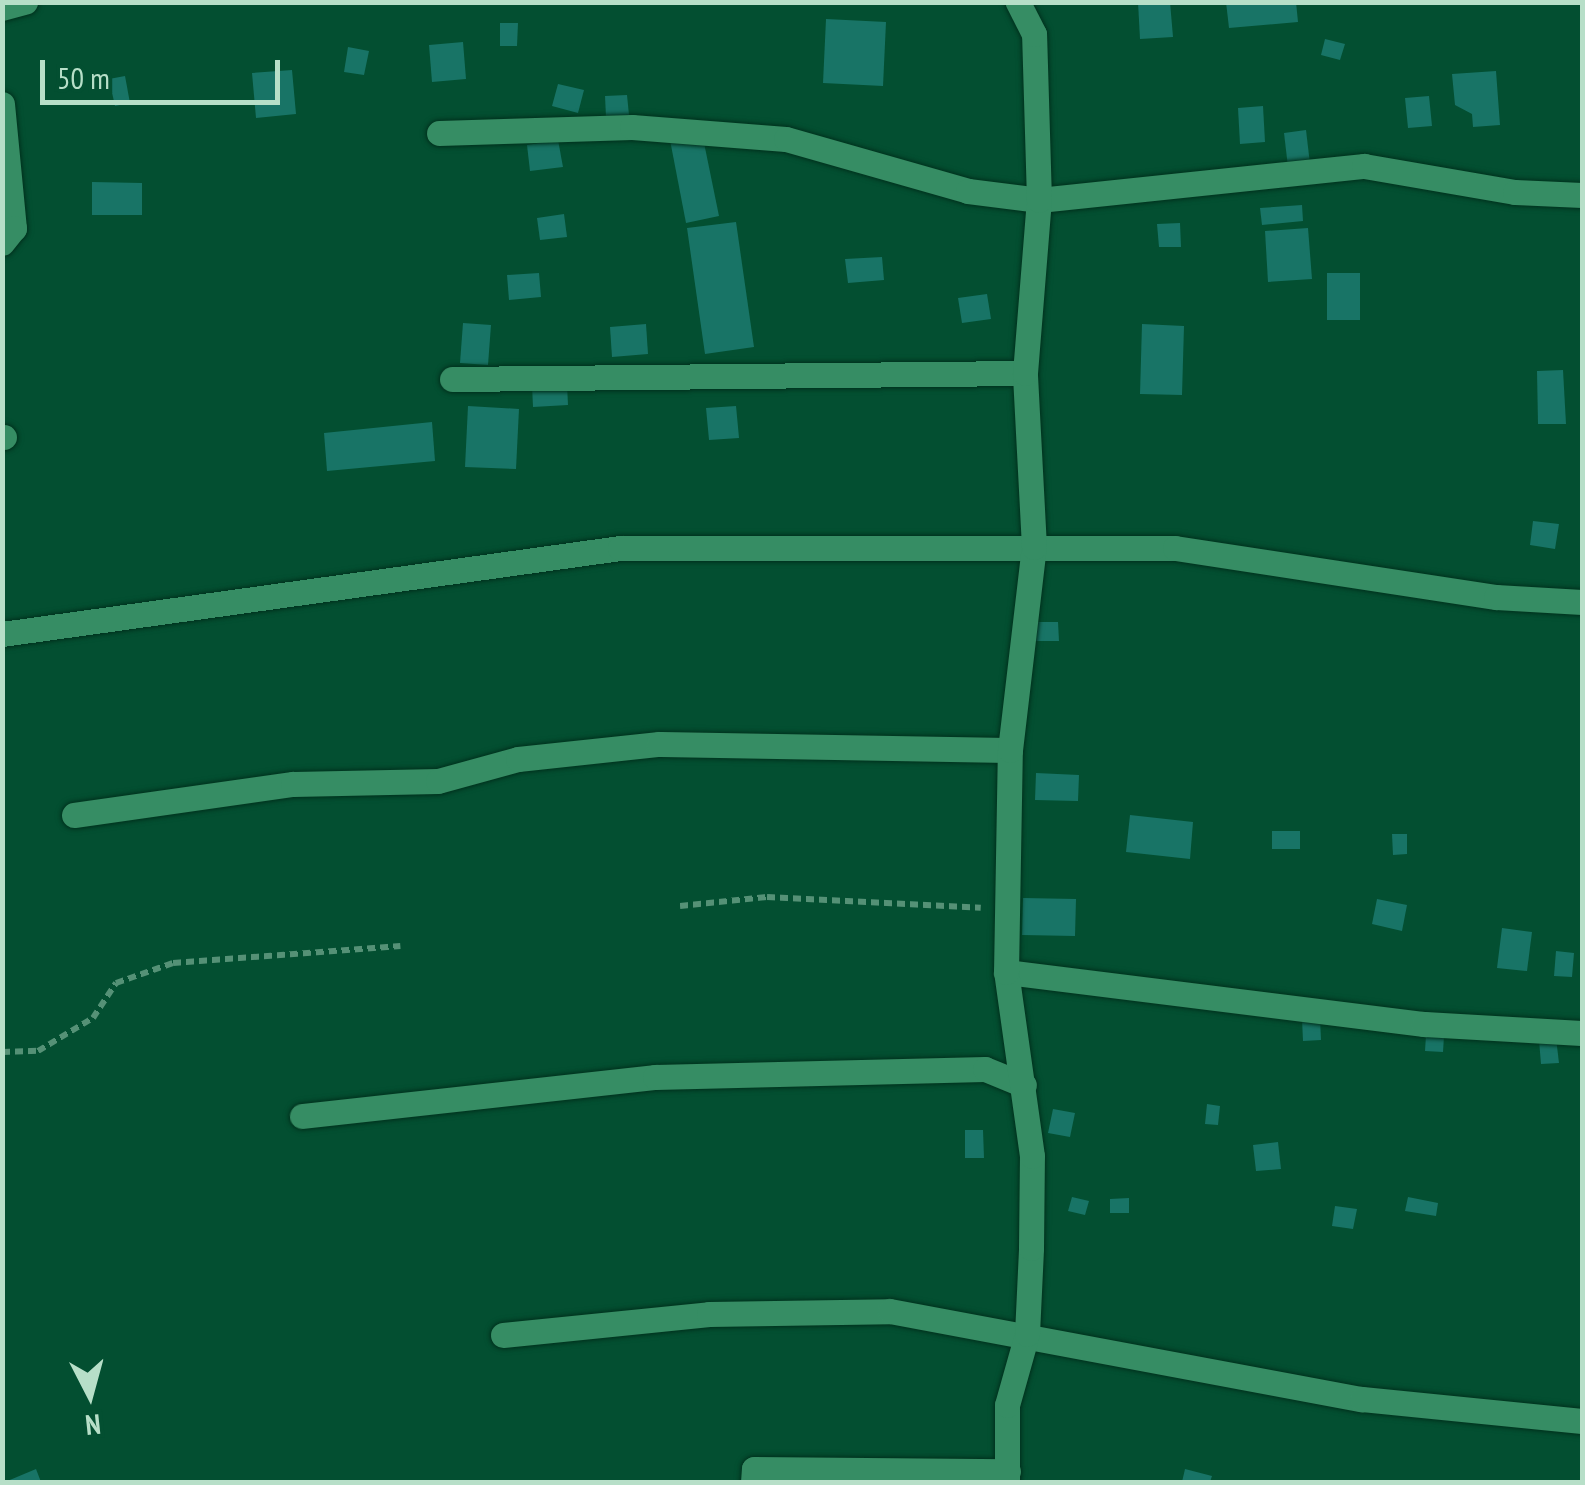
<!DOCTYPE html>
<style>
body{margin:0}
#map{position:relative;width:1585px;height:1485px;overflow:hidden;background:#034f31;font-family:"PT Sans Narrow",sans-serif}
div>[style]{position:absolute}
.building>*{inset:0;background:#187466}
.path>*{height:6px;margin-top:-3px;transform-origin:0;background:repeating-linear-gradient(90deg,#559176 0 8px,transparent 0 13px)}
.roads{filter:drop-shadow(0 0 2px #00311d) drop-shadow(0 0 2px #00311d)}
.minor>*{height:25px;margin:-12.5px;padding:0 12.5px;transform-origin:12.5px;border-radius:12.5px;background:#368d64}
span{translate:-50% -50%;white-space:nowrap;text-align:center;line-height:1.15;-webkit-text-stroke:8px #034f31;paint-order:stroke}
.frame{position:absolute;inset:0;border:5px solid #b7dfc8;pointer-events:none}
.north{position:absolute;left:40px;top:1345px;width:100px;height:100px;-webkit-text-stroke:8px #034f31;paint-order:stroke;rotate:174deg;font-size:28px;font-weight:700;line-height:40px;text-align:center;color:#b7dfc8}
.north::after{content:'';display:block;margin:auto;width:35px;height:45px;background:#b7dfc8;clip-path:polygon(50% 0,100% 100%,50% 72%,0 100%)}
.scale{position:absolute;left:40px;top:60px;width:240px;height:45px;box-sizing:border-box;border:5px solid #b7dfc8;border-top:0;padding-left:12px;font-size:30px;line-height:35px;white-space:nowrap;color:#b7dfc8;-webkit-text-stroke:8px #034f31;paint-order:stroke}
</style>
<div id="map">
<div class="building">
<i style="clip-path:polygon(1138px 2px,1170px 2px,1173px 37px,1140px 39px)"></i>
<i style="clip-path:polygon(1226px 2px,1296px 2px,1298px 22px,1229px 28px)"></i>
<i style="clip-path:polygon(826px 19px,886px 22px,883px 86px,823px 83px)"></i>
<i style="clip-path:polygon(500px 23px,518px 23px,517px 46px,500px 46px)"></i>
<i style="clip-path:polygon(1325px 39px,1345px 44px,1340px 60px,1321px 55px)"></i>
<i style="clip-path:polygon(463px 42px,466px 79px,432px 82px,429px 45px)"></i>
<i style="clip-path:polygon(348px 47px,369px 51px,364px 75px,344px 72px)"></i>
<i style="clip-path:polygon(292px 70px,296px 114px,256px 118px,252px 73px)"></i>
<i style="clip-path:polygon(1496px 71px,1500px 125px,1473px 127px,1472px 114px,1455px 105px,1452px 74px)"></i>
<i style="clip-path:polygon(125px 76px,130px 103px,115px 106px,109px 79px)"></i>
<i style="clip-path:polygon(558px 84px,584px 90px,578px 113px,552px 106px)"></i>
<i style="clip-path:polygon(627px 95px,629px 115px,606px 117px,605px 96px)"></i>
<i style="clip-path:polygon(1429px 96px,1432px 126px,1408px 128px,1405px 98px)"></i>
<i style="clip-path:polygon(1263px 106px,1265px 142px,1240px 144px,1238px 108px)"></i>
<i style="clip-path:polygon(1306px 130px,1310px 164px,1288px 167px,1284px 133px)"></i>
<i style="clip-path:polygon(702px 133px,719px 216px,686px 223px,670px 140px)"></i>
<i style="clip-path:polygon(558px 140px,563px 167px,530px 171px,527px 145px)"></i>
<i style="clip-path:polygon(92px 182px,142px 183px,142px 215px,92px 215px)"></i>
<i style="clip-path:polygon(1302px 205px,1303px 221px,1262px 225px,1260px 208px)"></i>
<i style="clip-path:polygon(564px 214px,567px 237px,540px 240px,537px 218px)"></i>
<i style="clip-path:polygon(736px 222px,754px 347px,705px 354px,687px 228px)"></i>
<i style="clip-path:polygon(1180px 223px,1181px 247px,1159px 247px,1157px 224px)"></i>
<i style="clip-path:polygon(1308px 228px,1312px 279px,1268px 282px,1265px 231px)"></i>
<i style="clip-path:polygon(882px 257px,884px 280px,848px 283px,845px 259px)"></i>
<i style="clip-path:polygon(539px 273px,541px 297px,509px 300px,507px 275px)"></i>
<i style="clip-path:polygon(1327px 273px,1360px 273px,1360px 320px,1327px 320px)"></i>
<i style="clip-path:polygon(987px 294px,991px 319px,962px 323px,958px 298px)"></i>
<i style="clip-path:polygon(463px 323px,491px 325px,488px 365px,460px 363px)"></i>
<i style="clip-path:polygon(646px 324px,648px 354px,612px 357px,610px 327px)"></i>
<i style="clip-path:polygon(1142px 324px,1184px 326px,1182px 395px,1140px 394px)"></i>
<i style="clip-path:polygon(1563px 370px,1566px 424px,1538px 424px,1537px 371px)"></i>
<i style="clip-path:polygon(567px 384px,568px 405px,533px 407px,532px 385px)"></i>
<i style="clip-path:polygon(468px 406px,519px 409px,516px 469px,465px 467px)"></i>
<i style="clip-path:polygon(736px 406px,739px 438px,709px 440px,706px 408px)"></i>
<i style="clip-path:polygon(432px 422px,435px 461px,327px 471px,324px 433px)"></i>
<i style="clip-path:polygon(1533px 521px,1559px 524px,1555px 549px,1530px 545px)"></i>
<i style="clip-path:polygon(1036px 622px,1058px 622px,1059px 641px,1036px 641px)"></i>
<i style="clip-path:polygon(1036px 773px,1079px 775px,1078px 801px,1035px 800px)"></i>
<i style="clip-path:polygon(1130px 815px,1193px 822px,1190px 859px,1126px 852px)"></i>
<i style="clip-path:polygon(1272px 831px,1300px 831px,1300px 849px,1272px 849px)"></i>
<i style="clip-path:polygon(1392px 834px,1407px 834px,1407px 854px,1393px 855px)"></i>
<i style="clip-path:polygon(1023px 898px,1076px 899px,1075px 936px,1022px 935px)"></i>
<i style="clip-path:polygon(1377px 899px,1407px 905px,1402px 931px,1372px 924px)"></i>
<i style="clip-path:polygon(1502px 928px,1532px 932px,1527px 971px,1497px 968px)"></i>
<i style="clip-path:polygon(1556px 951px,1574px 953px,1572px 977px,1554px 976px)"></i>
<i style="clip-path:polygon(1320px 1018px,1321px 1040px,1303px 1041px,1302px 1019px)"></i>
<i style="clip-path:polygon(1426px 1035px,1444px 1036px,1443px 1052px,1425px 1051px)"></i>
<i style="clip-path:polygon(1556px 1038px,1559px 1063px,1541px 1064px,1539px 1040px)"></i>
<i style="clip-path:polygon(1207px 1104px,1220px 1106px,1218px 1125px,1205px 1124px)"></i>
<i style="clip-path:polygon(1053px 1109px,1075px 1113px,1070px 1137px,1048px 1133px)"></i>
<i style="clip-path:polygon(965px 1130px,983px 1130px,984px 1158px,965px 1158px)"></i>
<i style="clip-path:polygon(1278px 1142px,1281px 1169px,1256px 1171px,1253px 1145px)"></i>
<i style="clip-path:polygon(1072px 1197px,1089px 1201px,1085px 1215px,1068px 1211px)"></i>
<i style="clip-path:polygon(1408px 1197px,1438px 1203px,1436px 1216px,1405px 1211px)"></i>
<i style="clip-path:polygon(1129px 1198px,1129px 1213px,1110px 1213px,1110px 1199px)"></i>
<i style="clip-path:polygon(1335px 1206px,1357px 1209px,1353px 1229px,1332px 1226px)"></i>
<i style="clip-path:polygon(36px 1469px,41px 1482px,5px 1482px)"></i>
<i style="clip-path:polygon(1185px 1469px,1212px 1476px,1210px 1482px,1182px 1482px)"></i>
</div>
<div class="path">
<i style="left:680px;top:906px;width:87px;rotate:-5.9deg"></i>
<i style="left:767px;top:897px;width:214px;rotate:2.9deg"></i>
<i style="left:2px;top:1052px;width:36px;rotate:-2deg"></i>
<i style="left:38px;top:1051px;width:64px;rotate:-31deg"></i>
<i style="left:93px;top:1018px;width:42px;rotate:-56.7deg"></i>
<i style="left:116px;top:983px;width:60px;rotate:-19.3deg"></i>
<i style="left:173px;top:963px;width:228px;rotate:-4.3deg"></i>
</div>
<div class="roads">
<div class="minor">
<i style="left:2px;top:8px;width:24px;rotate:-15deg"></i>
<i style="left:2px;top:104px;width:125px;rotate:84.5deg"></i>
<i style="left:14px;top:228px;width:19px;rotate:129deg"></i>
<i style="left:439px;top:133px;width:193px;rotate:-1.8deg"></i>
<i style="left:632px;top:127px;width:154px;rotate:4.5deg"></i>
<i style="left:786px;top:139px;width:189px;rotate:15.9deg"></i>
<i style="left:968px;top:191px;width:72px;rotate:7.2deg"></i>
<i style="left:1039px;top:200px;width:327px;rotate:-6deg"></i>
<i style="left:1364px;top:166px;width:153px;rotate:9.8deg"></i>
<i style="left:1515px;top:192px;width:67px;rotate:2.6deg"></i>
<i style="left:452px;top:379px;width:573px;rotate:-0.6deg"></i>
<i style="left:2px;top:437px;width:2px"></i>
<i style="left:2px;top:634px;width:624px;rotate:-7.92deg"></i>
<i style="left:620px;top:548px;width:555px"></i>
<i style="left:1175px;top:548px;width:325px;rotate:8.7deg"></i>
<i style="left:1496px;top:597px;width:86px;rotate:3.3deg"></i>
<i style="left:74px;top:815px;width:221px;rotate:-8.1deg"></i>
<i style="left:293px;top:784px;width:145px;rotate:-1.2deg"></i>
<i style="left:438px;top:781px;width:83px;rotate:-15.4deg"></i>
<i style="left:518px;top:759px;width:142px;rotate:-6.1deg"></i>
<i style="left:659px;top:744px;width:351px;rotate:1deg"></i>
<i style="left:1006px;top:972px;width:421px;rotate:7.1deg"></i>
<i style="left:1424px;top:1024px;width:158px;rotate:3.3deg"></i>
<i style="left:302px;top:1116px;width:355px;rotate:-6.3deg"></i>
<i style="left:655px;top:1077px;width:330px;rotate:-1.4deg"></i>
<i style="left:985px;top:1069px;width:42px;rotate:22.3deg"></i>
<i style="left:503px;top:1335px;width:207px;rotate:-5.8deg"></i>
<i style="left:709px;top:1314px;width:181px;rotate:-0.9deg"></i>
<i style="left:890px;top:1311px;width:480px;rotate:10.6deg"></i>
<i style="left:1362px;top:1399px;width:221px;rotate:5.7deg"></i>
<i style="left:753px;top:1482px;width:13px;rotate:-86deg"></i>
<i style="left:754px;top:1469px;width:254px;rotate:0.5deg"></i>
<i style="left:1007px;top:1482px;width:77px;rotate:-90deg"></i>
<i style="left:1007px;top:1405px;width:74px;rotate:-74.3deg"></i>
<i style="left:1027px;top:1334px;width:86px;rotate:-87.3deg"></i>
<i style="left:1031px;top:1248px;width:92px;rotate:-89.4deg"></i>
<i style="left:1032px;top:1156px;width:186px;rotate:-98deg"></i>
<i style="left:1006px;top:972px;width:222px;rotate:-89deg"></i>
<i style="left:1010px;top:750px;width:204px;rotate:-83.3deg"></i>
<i style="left:1034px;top:547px;width:174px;rotate:-93deg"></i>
<i style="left:1025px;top:373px;width:174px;rotate:-85.4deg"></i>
<i style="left:1039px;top:200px;width:166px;rotate:-91.7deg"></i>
<i style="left:1034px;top:34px;width:36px;rotate:-117deg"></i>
</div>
</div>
<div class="frame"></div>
<div class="north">N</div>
<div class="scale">50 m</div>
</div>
